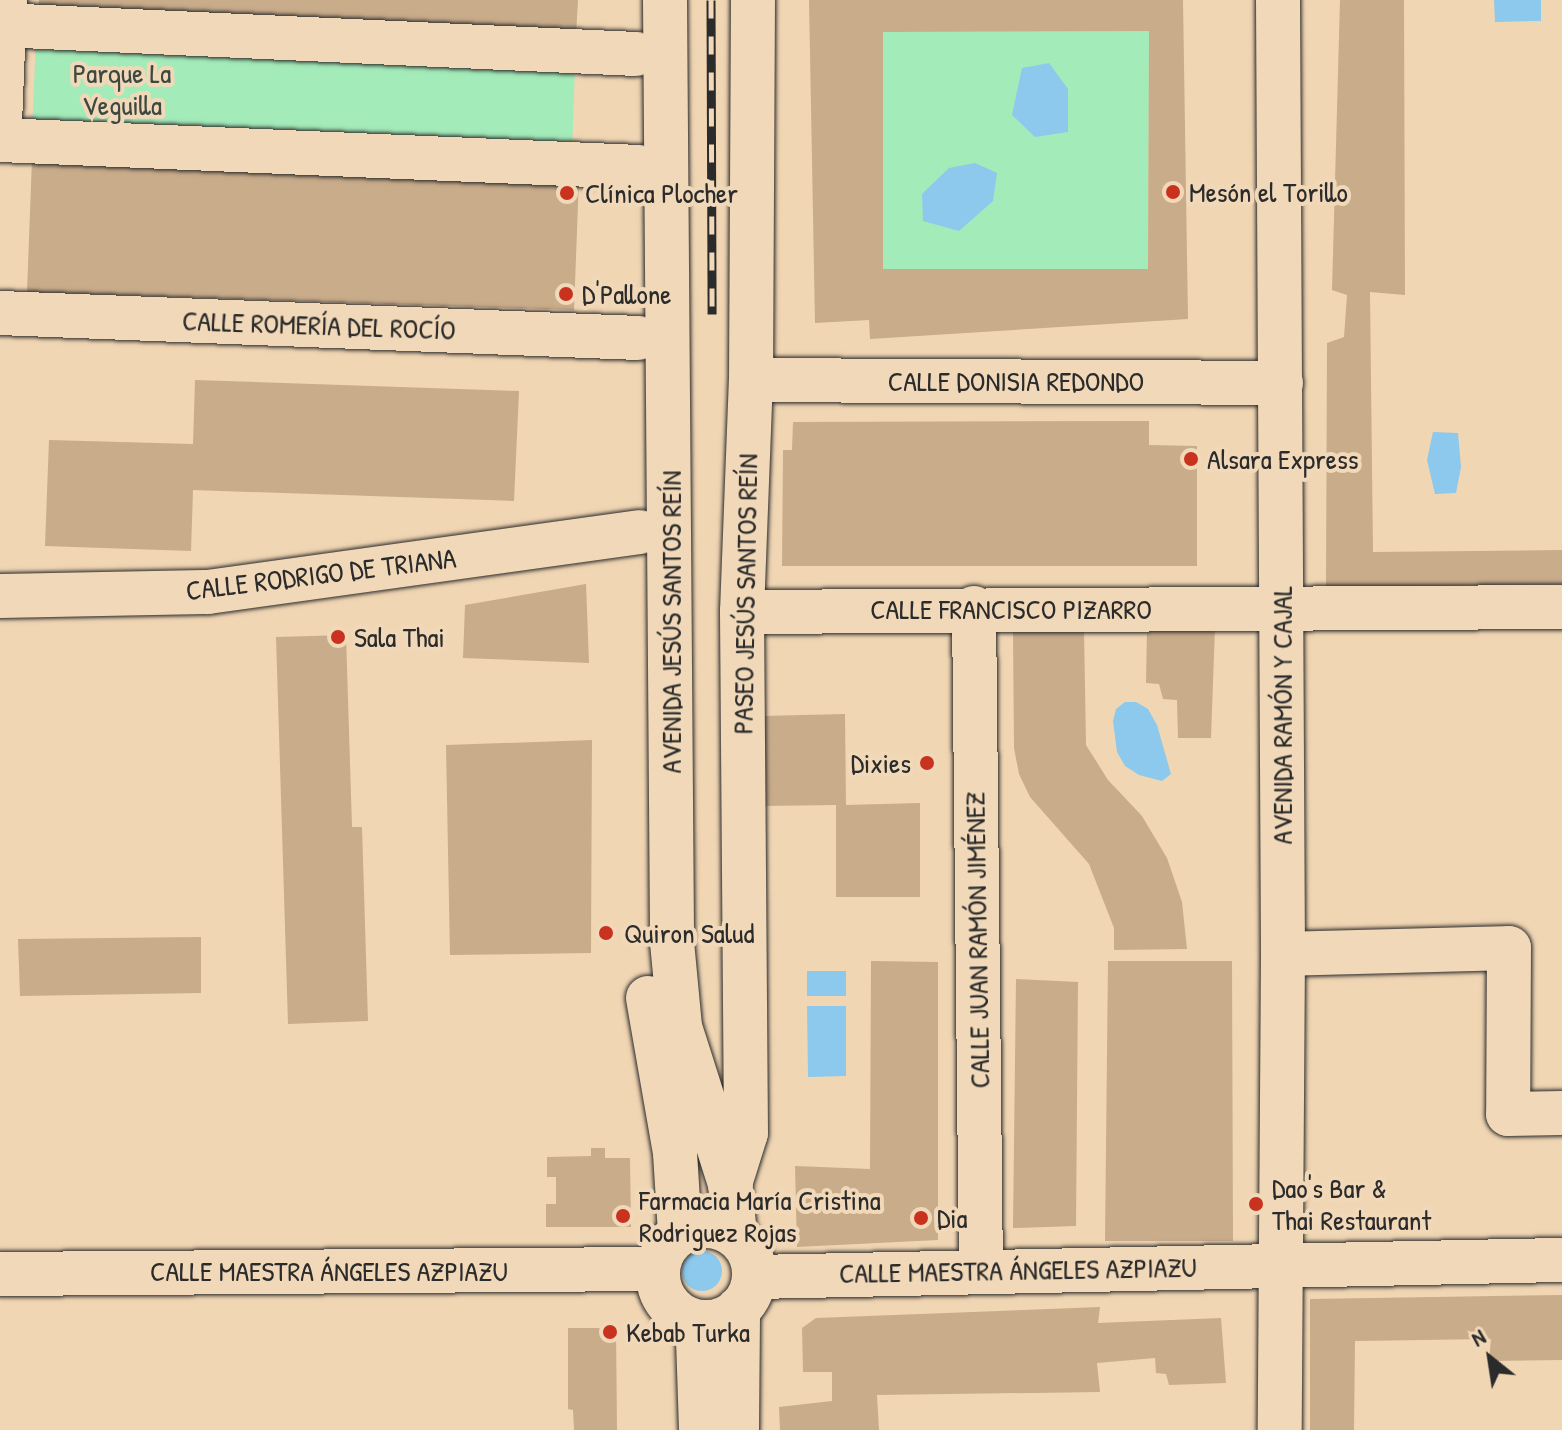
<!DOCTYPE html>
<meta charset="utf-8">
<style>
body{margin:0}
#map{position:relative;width:1562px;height:1430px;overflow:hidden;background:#f1d6b4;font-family:"Patrick Hand",sans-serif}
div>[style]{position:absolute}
.green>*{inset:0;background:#a3ebb9}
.water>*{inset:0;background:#8cc9ec}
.round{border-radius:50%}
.building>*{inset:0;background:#c9ac8a}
.roads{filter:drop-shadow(0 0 2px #2b2b2b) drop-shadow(0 0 2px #2b2b2b)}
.minor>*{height:44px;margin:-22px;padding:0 22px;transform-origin:22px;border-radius:22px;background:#f0d8b8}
.minor>.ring{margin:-22px;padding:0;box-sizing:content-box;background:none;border:44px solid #f0d8b8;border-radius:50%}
.rail>*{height:9px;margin-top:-4.5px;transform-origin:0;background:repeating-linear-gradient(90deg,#f0d8b8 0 18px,#2b2b2b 0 36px);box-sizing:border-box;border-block:2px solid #2b2b2b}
.dots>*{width:22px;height:22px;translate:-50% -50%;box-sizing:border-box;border:4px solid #f0d8b8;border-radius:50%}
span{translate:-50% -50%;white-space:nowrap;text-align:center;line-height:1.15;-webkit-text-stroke:8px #f0d8b8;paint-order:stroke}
.park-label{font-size:28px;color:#3d4840}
.poi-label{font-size:28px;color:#2b2b2b}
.left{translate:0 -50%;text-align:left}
.right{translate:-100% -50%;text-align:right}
.street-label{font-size:28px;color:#2b2b2b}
.north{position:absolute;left:1450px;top:1318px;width:80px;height:80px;-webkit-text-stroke:6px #f0d8b8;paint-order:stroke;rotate:330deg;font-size:22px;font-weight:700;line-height:32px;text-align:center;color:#2b2b2b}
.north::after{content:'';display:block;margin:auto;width:28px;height:36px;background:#2b2b2b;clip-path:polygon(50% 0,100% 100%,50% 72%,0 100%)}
</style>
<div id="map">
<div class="green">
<i style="clip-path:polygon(1149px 31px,1148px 269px,883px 269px,883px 32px)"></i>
<i style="clip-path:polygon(36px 39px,575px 66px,572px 154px,32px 131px)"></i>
</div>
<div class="water">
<i style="clip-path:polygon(1494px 0,1541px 0,1541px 21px,1495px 22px)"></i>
<i style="clip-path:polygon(1049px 63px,1068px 89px,1068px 132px,1035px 137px,1012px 115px,1022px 68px)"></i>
<i style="clip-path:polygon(975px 163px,997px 173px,993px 201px,959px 231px,923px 221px,922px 194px,949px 168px)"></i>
<i style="clip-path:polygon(1433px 432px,1458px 433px,1461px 467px,1456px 493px,1435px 494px,1427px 460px)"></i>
<i style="clip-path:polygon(1125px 702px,1136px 702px,1148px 709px,1157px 725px,1171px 774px,1162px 781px,1139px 775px,1125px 766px,1117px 752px,1113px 721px,1116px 709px)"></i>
<i style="clip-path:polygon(807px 971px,846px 971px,846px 996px,807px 996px)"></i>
<i style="clip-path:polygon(807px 1006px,846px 1006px,846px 1076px,808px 1077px)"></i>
<i class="round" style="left:682px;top:1251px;width:40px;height:40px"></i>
</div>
<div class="building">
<i style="clip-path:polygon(39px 0,578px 0,576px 35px,38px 15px)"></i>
<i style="clip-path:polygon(evenodd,809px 0,1183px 0,1188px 319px,870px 339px,869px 320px,815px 323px,809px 0,1149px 31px,1148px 269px,883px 269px,883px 32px,1149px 31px)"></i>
<i style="clip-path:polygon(1340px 0,1404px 0,1405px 295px,1370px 292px,1373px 552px,1562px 550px,1562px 584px,1326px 587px,1327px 343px,1344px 337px,1347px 295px,1332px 290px)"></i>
<i style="clip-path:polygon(32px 159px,579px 178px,574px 310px,27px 292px)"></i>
<i style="clip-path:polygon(195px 380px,519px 391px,514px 501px,193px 490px,191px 551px,45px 546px,49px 440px,193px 444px)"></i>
<i style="clip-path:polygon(1149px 421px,1149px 445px,1197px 446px,1197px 566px,782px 566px,783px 450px,792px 450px,793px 422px)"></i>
<i style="clip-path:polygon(586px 584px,589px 663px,463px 658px,465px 605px)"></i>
<i style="clip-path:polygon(1215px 627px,1211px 738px,1178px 738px,1177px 700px,1163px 699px,1159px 684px,1146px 683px,1147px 628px)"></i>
<i style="clip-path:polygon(1084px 630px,1086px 745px,1108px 780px,1142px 816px,1167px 858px,1182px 902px,1187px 949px,1114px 950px,1114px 928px,1089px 864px,1030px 797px,1019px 774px,1014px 748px,1013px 632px)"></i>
<i style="clip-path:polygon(346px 635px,352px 827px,362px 827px,368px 1021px,288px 1024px,276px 637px)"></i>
<i style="clip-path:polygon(845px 714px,846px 805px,920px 803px,920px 897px,836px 897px,836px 805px,759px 806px,759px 716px)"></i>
<i style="clip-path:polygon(592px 740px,591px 953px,450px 955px,446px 745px)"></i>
<i style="clip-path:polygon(201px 937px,201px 993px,20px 996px,18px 939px)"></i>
<i style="clip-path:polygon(871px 961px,938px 962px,938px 1240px,797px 1247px,795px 1166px,870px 1169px)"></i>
<i style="clip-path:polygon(1108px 961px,1232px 961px,1233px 1241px,1105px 1241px)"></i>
<i style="clip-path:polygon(1016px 979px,1078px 982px,1076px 1226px,1013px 1228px)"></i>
<i style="clip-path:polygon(591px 1148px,605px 1148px,605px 1158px,630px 1158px,631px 1227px,546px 1227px,546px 1204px,556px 1204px,556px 1177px,547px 1177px,547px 1157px,591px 1156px)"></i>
<i style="clip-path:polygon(1562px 1295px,1562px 1360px,1489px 1361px,1491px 1339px,1355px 1341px,1354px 1430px,1310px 1430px,1310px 1299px)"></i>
<i style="clip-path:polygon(1100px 1307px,1098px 1323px,1221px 1318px,1226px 1383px,1169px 1385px,1166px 1374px,1156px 1373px,1155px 1358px,1097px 1363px,1100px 1392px,877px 1395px,879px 1430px,780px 1430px,779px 1407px,832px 1401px,832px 1372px,803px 1372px,802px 1328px,816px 1318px)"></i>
<i style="clip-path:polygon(568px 1328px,616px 1328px,617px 1430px,574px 1430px,573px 1410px,568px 1409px)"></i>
</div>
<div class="roads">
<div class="minor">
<i style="left:665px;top:0;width:942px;rotate:89.57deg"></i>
<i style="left:672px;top:942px;width:85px;rotate:84.6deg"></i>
<i style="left:680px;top:1027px;width:165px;rotate:72.3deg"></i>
<i style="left:730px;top:1184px;width:51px;rotate:84.4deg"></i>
<i style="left:1278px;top:0;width:954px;rotate:89.7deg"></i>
<i style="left:1283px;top:954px;width:476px;rotate:90.4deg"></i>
<i style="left:0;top:25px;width:637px;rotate:2.61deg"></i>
<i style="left:0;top:123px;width:123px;rotate:-87.7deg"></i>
<i style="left:0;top:140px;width:639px;rotate:2.42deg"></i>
<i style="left:0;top:313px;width:639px;rotate:2.24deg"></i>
<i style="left:751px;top:380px;width:530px;rotate:0.32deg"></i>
<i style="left:0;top:596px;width:208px;rotate:-1.1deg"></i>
<i style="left:208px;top:592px;width:436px;rotate:-7.9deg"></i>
<i style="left:974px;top:608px;width:663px;rotate:89.4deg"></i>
<i style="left:742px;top:612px;width:820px;rotate:-0.35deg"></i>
<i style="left:1283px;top:954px;width:226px;rotate:-1.5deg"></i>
<i style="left:1509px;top:948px;width:166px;rotate:90.3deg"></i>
<i style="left:1508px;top:1114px;width:54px;rotate:-1.1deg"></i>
<i style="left:648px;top:998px;width:157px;rotate:80.1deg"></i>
<i style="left:675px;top:1153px;width:80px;rotate:86.4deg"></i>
<i style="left:730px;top:1184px;width:53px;rotate:-72.6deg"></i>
<i style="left:746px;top:1133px;width:521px;rotate:-90.44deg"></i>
<i style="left:742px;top:612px;width:232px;rotate:-87.8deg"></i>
<i style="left:751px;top:380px;width:380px;rotate:-89.7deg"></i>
<i class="ring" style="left:658px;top:1226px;width:52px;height:52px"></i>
<i style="left:0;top:1274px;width:658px;rotate:-0.44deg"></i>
<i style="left:755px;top:1277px;width:807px;rotate:-1.21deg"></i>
<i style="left:688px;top:1319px;width:22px;rotate:63deg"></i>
<i style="left:698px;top:1339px;width:91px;rotate:88.1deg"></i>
<i style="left:737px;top:1430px;width:121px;rotate:-89.5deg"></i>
</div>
</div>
<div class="rail">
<i style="left:711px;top:0;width:314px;rotate:89.8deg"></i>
</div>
<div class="dots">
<i style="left:1173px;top:192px;background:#c8321e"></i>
<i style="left:567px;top:193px;background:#c8321e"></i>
<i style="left:566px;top:294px;background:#c8321e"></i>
<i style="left:1191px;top:459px;background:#c8321e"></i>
<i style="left:338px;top:637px;background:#c8321e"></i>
<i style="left:927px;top:763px;background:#c8321e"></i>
<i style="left:606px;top:933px;background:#c8321e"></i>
<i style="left:1256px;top:1204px;background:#c8321e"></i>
<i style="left:623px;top:1216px;background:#c8321e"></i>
<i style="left:921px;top:1218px;background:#c8321e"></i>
<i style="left:610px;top:1332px;background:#c8321e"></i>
</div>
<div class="park-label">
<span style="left:122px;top:89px">Parque La<br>Veguilla</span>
</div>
<div class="poi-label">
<span class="left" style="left:1189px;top:192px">Mesón el Torillo</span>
<span class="left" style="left:585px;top:193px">Clínica Plocher</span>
<span class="left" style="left:582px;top:294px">D'Pallone</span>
<span class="left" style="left:1207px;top:459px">Alsara Express</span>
<span class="left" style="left:354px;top:637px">Sala Thai</span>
<span class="right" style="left:911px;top:763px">Dixies</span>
<span class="left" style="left:624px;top:933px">Quiron Salud</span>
<span class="left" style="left:1272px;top:1204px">Dao's Bar &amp;<br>Thai Restaurant</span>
<span class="left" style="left:639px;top:1216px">Farmacia María Cristina<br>Rodriguez Rojas</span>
<span class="left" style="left:937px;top:1218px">Dia</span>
<span class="left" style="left:626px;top:1332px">Kebab Turka</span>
</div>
<div class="street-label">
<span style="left:319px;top:325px;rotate:2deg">CALLE ROMERÍA DEL ROCÍO</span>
<span style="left:1016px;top:381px">CALLE DONISIA REDONDO</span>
<span style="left:321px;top:574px;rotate:-7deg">CALLE RODRIGO DE TRIANA</span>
<span style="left:745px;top:594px;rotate:-89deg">PASEO JESÚS SANTOS REÍN</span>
<span style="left:1011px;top:609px">CALLE FRANCISCO PIZARRO</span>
<span style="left:671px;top:622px;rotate:-90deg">AVENIDA JESÚS SANTOS REÍN</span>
<span style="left:1282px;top:715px;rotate:-90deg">AVENIDA RAMÓN Y CAJAL</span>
<span style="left:977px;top:940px;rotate:-91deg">CALLE JUAN RAMÓN JIMÉNEZ</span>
<span style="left:1018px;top:1270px;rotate:-1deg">CALLE MAESTRA ÁNGELES AZPIAZU</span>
<span style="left:329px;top:1271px">CALLE MAESTRA ÁNGELES AZPIAZU</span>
</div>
<div class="north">N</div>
</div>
